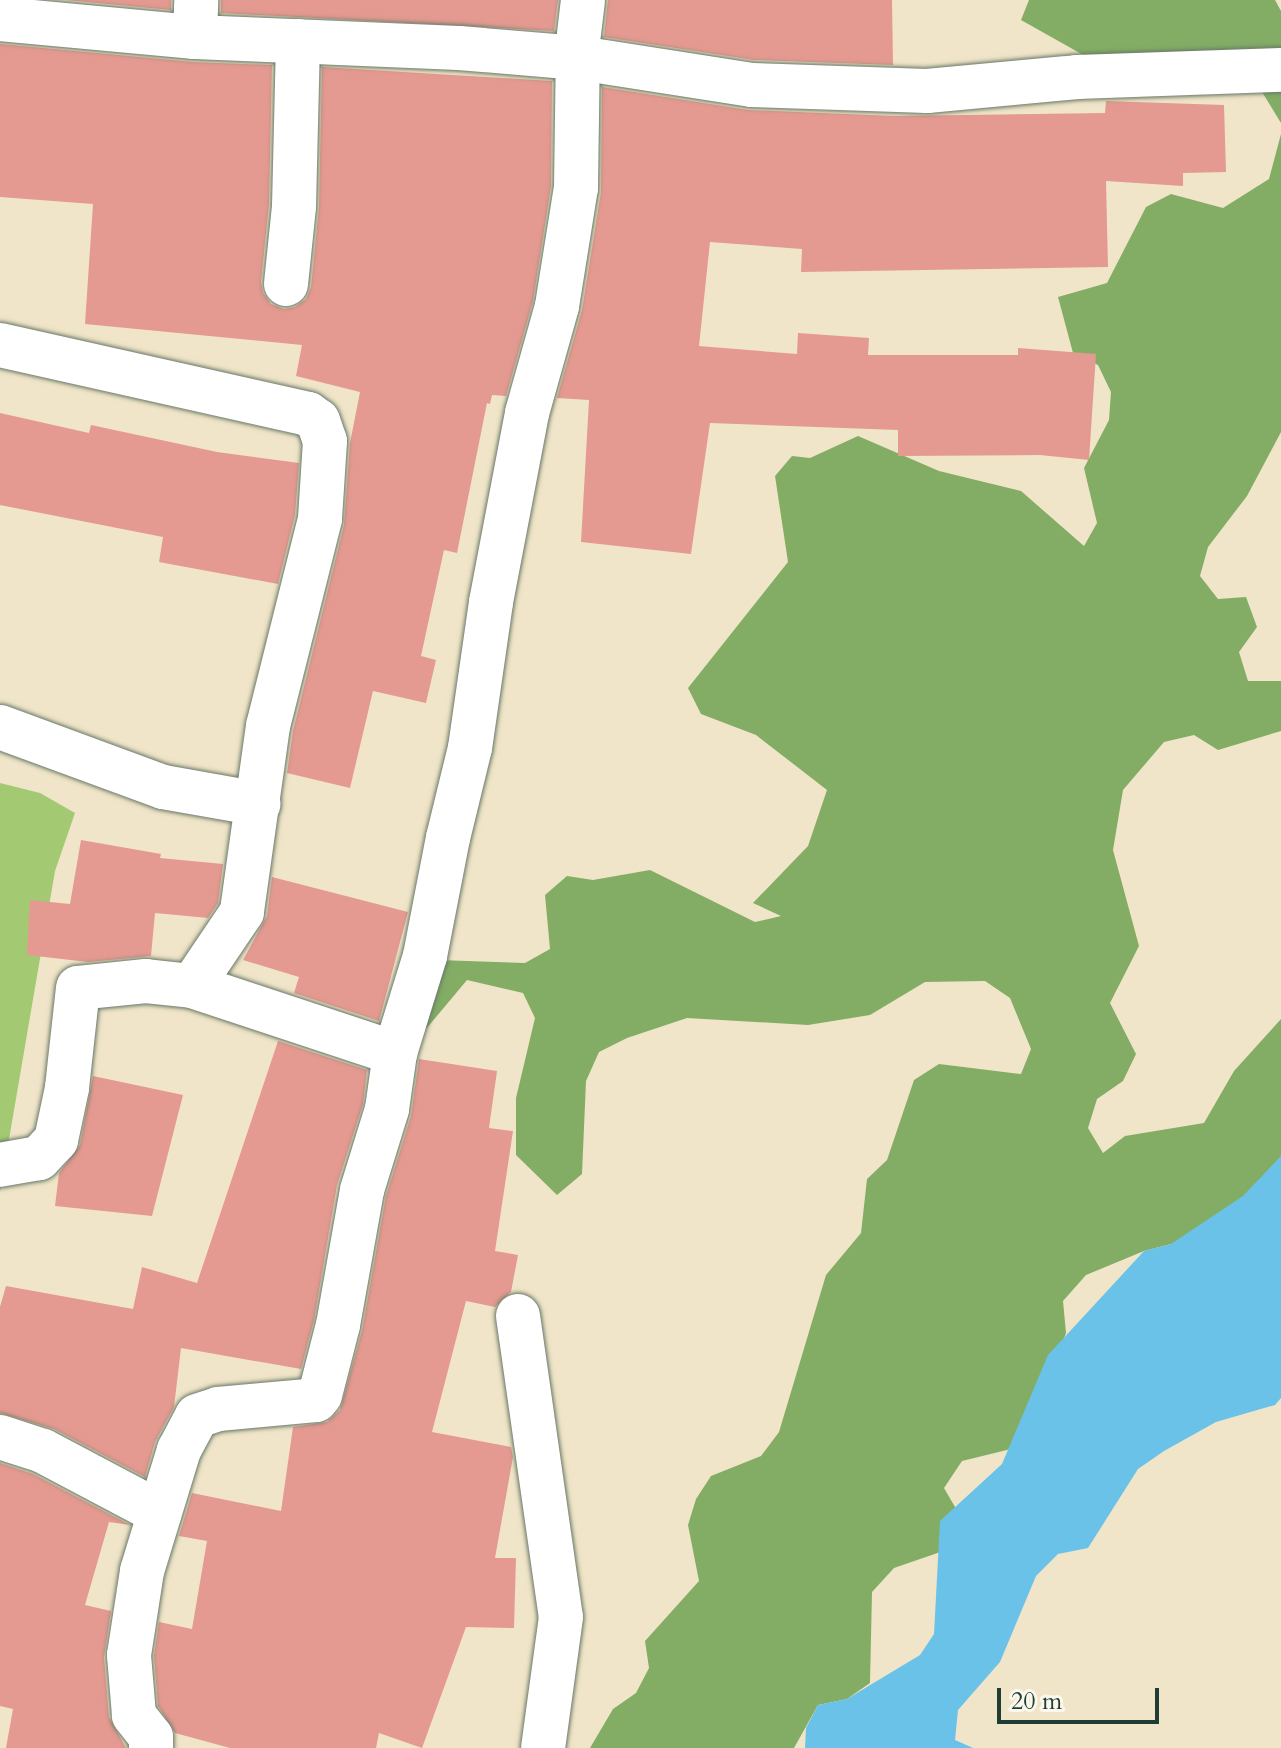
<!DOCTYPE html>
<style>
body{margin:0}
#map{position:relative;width:1281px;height:1748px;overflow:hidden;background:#f0e5c8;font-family:Cardo,serif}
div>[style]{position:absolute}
.green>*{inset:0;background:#a4c973}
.forest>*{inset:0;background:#83ad65}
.water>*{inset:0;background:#6ac2e8}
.building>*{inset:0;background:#e49a90}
.roads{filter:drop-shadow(0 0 2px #687868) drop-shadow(0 0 2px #687868)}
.minor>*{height:44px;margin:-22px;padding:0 22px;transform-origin:22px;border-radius:22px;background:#fff}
span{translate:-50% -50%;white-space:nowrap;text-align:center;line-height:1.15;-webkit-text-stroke:8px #fbf7ec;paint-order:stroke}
.scale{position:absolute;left:997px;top:1688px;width:162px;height:36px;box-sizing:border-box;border:4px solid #1f3d34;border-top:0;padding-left:10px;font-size:24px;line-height:28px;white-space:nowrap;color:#1f3d34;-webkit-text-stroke:6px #fbf7ec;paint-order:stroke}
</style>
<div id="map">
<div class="green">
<i style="clip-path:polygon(0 783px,40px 793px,75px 813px,55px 871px,0 1192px)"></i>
</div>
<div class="forest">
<i style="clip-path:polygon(1029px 0,1275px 0,1281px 11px,1281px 123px,1259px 87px,1110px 70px,1021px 20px)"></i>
<i style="clip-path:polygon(1281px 134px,1281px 432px,1247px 496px,1208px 547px,1200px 576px,1218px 599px,1246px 597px,1257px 627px,1239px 652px,1248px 681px,1281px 681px,1281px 731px,1218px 750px,1194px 735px,1164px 742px,1123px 790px,1113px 850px,1139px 946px,1110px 1003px,1136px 1054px,1123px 1081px,1097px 1099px,1088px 1128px,1103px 1153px,1125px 1136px,1204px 1123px,1234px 1071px,1281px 1019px,1281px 1163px,1229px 1229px,1144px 1251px,1086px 1275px,1063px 1301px,1066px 1333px,1023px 1446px,962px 1461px,944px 1488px,962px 1519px,952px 1548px,894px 1568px,872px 1592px,870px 1683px,847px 1699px,818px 1705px,794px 1748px,590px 1748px,613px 1709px,636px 1693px,649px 1668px,645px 1641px,699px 1581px,688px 1525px,696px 1499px,711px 1476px,761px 1456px,779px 1432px,826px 1275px,861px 1233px,867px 1179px,887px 1160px,914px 1080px,939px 1064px,1021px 1074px,1031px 1049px,1010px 998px,985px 981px,925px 982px,870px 1015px,808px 1025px,687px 1018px,627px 1038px,599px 1052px,586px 1081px,582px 1174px,557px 1195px,516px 1155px,516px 1098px,535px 1018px,523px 993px,467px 980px,426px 1029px,407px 1008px,438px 960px,525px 963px,550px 949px,545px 895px,567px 876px,593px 880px,650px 870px,755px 922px,781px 916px,753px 903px,808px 846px,827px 790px,756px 735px,701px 714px,688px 688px,788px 562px,775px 476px,792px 456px,810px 458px,858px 436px,939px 471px,1021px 491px,1084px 546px,1097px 523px,1084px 468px,1109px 420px,1111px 392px,1098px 365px,1073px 353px,1058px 297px,1107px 283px,1146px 207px,1171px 194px,1223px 208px,1269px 179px)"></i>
</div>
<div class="water">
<i style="clip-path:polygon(1281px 1156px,1281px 1398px,1275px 1405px,1216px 1422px,1164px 1451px,1138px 1469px,1088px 1548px,1058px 1554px,1036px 1576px,1000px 1662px,958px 1710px,955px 1740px,973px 1748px,805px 1748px,806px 1728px,818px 1705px,847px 1699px,920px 1655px,934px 1634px,940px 1521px,1002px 1464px,1048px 1355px,1144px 1251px,1171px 1244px,1243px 1196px)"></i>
</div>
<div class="building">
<i style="clip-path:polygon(66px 0,171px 0,171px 10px)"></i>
<i style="clip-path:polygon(221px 0,558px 0,554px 31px,221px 13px)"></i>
<i style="clip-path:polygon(608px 0,892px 0,893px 65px,754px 60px,604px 37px)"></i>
<i style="clip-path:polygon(0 44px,193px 62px,272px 65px,269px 204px,261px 282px,263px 293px,271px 304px,284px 309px,295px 307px,306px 299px,311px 287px,319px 207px,322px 67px,552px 81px,551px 186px,533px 301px,506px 396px,492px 395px,490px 404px,487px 403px,457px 553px,444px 550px,421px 656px,436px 660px,426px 703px,373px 691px,350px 788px,287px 773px,293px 731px,344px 525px,350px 443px,360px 392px,296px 376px,302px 345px,85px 324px,93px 204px,0 197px)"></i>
<i style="clip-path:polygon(602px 87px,748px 110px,894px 116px,1105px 113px,1106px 101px,1224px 105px,1226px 172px,1183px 173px,1183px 186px,1106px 181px,1108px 267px,801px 272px,802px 249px,710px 242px,699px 346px,797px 354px,798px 333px,869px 338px,868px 355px,1018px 355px,1018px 348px,1096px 354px,1089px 460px,1040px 455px,898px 456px,898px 430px,710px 423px,691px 554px,581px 542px,589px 400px,557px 398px,582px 310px,601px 192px)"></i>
<i style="clip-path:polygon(0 413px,89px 433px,91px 425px,217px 452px,299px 463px,295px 515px,278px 584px,159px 562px,163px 537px,0 505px)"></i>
<i style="clip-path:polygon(81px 840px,161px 854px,160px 858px,223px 864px,218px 903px,208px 918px,155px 913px,151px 956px,88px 962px,27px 955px,30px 900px,70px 904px)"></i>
<i style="clip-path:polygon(272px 877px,408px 912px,379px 1021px,294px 993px,299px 977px,243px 960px,267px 916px)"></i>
<i style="clip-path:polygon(278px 1041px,367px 1070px,363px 1104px,337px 1185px,314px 1320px,301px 1369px,181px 1348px,174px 1407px,155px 1442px,145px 1477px,54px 1429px,0 1413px,0 1307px,6px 1286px,133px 1309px,142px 1267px,197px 1283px)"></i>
<i style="clip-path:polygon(419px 1059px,497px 1071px,489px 1128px,513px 1131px,495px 1251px,518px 1255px,511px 1292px,495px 1307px,466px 1301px,432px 1432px,511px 1447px,513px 1457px,495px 1558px,516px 1558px,514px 1628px,466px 1627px,422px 1748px,379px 1733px,376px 1748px,230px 1748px,175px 1733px,158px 1706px,154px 1656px,159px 1622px,192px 1629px,207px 1541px,179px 1536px,192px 1493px,281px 1511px,293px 1427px,327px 1422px,340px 1410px,362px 1331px,386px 1196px,411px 1116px)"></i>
<i style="clip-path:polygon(93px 1076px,183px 1095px,152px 1216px,55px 1206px,59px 1173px,80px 1145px)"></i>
<i style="clip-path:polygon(0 1463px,33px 1474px,130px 1525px,109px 1522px,85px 1605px,111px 1611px,104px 1657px,109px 1717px,126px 1748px,6px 1748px,13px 1709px,0 1706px)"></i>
</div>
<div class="roads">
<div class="minor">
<i style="left:0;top:19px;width:196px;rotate:5.3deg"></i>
<i style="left:195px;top:37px;width:264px;rotate:2.4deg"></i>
<i style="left:459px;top:48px;width:120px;rotate:4.8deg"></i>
<i style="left:579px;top:58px;width:175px;rotate:8.9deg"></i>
<i style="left:752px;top:85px;width:175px;rotate:2deg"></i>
<i style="left:927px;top:91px;width:151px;rotate:-5.3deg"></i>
<i style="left:1077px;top:77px;width:204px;rotate:-2deg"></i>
<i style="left:195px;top:37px;width:37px;rotate:-88deg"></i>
<i style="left:286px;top:284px;width:78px;rotate:-84.1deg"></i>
<i style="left:294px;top:206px;width:165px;rotate:-88.6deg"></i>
<i style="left:0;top:345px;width:316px;rotate:12.6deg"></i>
<i style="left:308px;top:414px;width:12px;rotate:35deg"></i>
<i style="left:318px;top:421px;width:21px;rotate:71deg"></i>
<i style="left:325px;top:441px;width:78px;rotate:93.7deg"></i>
<i style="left:320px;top:519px;width:213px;rotate:104.1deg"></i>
<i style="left:268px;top:726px;width:188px;rotate:98deg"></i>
<i style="left:242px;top:912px;width:89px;rotate:124deg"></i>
<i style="left:192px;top:986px;width:46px;rotate:-173.8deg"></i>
<i style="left:146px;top:981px;width:68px;rotate:174.1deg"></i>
<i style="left:78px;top:988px;width:101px;rotate:96.3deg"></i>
<i style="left:67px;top:1088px;width:53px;rotate:101.9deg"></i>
<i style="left:56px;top:1140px;width:25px;rotate:133deg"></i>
<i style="left:39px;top:1158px;width:40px;rotate:170deg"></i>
<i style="left:0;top:727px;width:174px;rotate:20.2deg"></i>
<i style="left:163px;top:787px;width:97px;rotate:10deg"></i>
<i style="left:192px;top:986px;width:214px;rotate:18.3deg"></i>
<i style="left:518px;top:1316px;width:304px;rotate:81.9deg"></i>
<i style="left:561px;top:1617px;width:132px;rotate:97.8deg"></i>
<i style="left:0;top:1437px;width:45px;rotate:18deg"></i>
<i style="left:43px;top:1451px;width:132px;rotate:27.9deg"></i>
<i style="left:151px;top:1748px;width:11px;rotate:-90deg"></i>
<i style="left:151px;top:1737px;width:28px;rotate:-128deg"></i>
<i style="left:134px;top:1715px;width:60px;rotate:-94.8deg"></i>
<i style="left:129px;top:1655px;width:85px;rotate:-81.2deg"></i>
<i style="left:142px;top:1571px;width:127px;rotate:-73deg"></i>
<i style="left:179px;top:1450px;width:38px;rotate:-62deg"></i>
<i style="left:197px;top:1416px;width:22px;rotate:-18deg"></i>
<i style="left:218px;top:1409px;width:98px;rotate:-5.2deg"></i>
<i style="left:316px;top:1400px;width:6px;rotate:-51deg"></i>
<i style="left:320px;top:1395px;width:72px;rotate:-75.6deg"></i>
<i style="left:338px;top:1325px;width:137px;rotate:-79.9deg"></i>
<i style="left:362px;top:1190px;width:85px;rotate:-72.8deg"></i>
<i style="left:387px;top:1109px;width:57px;rotate:-81.9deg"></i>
<i style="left:395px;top:1053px;width:102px;rotate:-72.8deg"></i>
<i style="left:425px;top:956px;width:120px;rotate:-79deg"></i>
<i style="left:448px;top:838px;width:93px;rotate:-76.3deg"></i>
<i style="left:470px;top:748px;width:148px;rotate:-81.8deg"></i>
<i style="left:491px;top:602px;width:192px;rotate:-79.2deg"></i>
<i style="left:527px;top:413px;width:111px;rotate:-74.3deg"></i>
<i style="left:557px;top:306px;width:120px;rotate:-80.9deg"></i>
<i style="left:576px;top:188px;width:146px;rotate:-89.2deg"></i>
<i style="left:578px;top:42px;width:42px;rotate:-83.2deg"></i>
</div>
</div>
<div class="scale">20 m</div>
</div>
